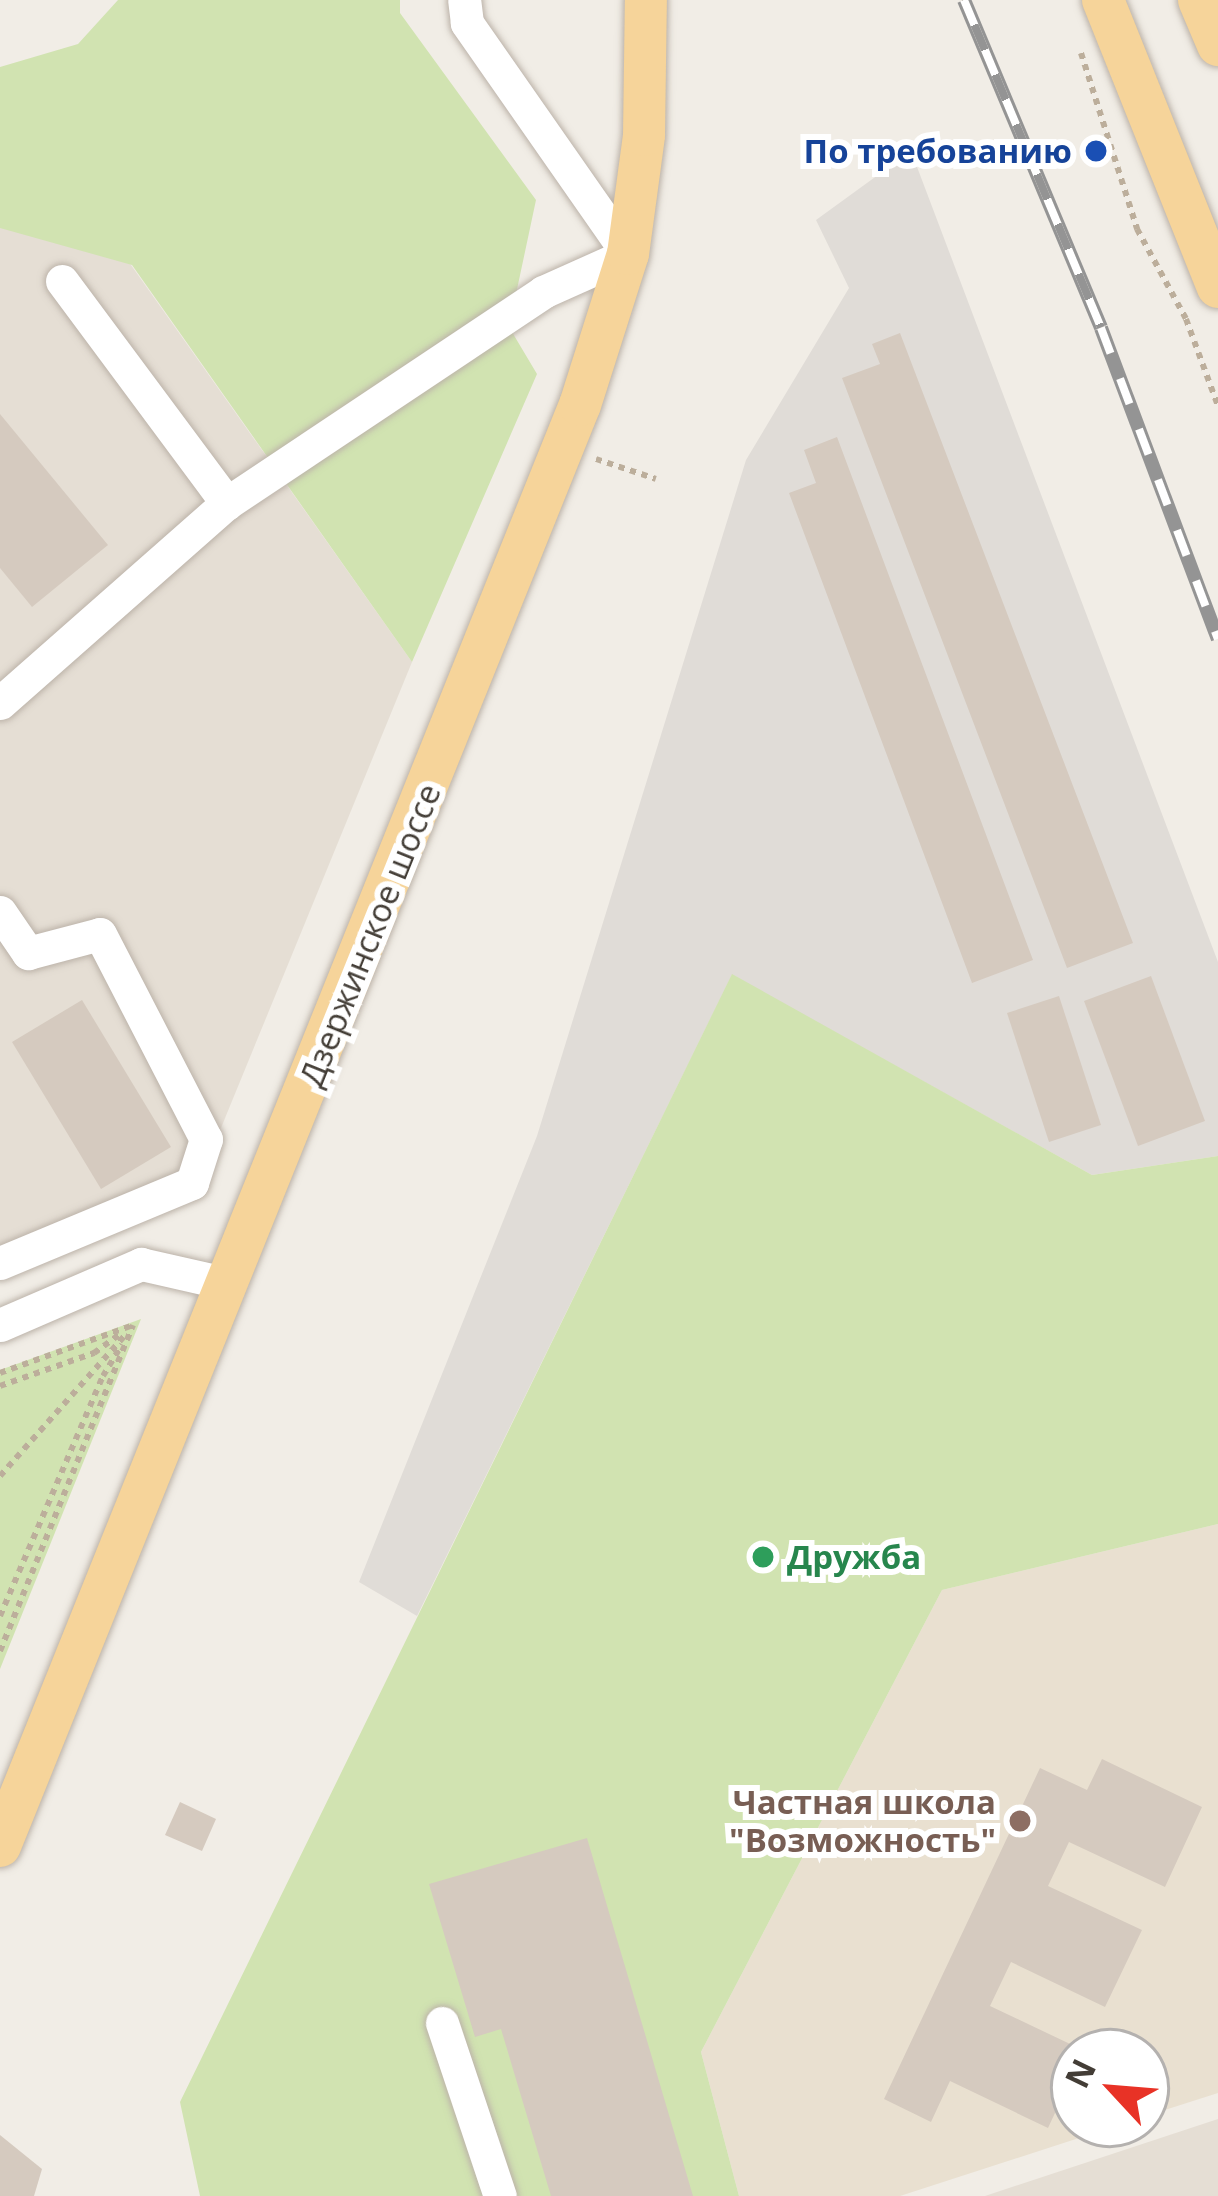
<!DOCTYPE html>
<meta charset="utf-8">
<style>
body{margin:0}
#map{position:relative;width:1218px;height:2196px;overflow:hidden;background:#f1ede6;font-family:"Open Sans",sans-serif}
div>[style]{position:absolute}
.residential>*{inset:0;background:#e5ded4}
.industrial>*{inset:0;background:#e0dcd7}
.education>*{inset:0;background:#e9e0d0}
.green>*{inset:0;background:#d1e3b1}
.building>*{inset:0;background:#d5cabf}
.path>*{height:6px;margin-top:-3px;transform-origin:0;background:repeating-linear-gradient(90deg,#bcae9b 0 6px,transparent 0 12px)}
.roads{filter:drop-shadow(0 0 3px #bcb3a9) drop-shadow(0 0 3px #bcb3a9)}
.minor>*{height:33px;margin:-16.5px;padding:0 16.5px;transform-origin:16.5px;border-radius:16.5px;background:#fff}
.major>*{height:42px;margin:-21px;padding:0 21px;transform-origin:21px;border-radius:21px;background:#f6d49a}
.rail>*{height:14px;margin-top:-7px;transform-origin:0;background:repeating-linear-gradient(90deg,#fff 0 27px,#949494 0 54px);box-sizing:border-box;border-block:3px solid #949494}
.dots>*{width:33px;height:33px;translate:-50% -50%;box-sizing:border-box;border:6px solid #fff;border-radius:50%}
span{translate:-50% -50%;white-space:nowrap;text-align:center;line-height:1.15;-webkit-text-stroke:12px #fff;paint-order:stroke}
.transit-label{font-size:33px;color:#164399;font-weight:700}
.right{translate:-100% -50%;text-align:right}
.street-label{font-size:33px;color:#433d36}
.leisure-label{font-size:33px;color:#27864d;font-weight:700}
.left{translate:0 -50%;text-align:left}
.education-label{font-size:33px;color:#785e54;font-weight:700}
.north{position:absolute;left:1050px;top:2028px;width:120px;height:120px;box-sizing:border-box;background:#fff;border:3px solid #b4b1af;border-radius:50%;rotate:296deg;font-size:33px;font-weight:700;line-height:48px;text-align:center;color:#433d36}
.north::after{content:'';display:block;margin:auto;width:42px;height:54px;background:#e83226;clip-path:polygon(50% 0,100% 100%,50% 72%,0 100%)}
</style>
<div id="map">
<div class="residential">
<i style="clip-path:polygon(0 80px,412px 662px,191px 1201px,0 1275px)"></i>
<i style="clip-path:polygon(1218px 2119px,1218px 2196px,985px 2196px)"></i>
</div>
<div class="industrial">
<i style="clip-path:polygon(911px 151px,1218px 962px,1218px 1156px,1092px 1175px,732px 975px,417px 1616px,359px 1582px,537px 1136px,746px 460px,849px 288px,816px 220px)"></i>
</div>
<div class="education">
<i style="clip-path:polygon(1218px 1524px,1218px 2093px,1146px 2116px,1146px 2052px,1074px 2052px,1074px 2124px,1122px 2124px,900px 2196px,739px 2196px,701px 2052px,942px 1590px)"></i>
</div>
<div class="green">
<i style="clip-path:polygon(118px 0,400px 0,400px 13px,536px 200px,509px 327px,537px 374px,412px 662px,132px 265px,0 228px,0 67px,78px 44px)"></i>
<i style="clip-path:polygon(732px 974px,1092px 1175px,1218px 1156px,1218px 1524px,942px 1590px,701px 2052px,739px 2196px,200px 2196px,180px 2102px)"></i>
<i style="clip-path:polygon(141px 1319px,0 1669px,0 1370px)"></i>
</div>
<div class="building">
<i style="clip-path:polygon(900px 333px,1133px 943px,1067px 968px,842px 378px,880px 364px,872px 344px)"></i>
<i style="clip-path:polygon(0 414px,108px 545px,32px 607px,0 568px)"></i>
<i style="clip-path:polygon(837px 437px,1033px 960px,972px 983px,789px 493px,816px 483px,804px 450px)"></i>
<i style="clip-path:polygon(1151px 976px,1205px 1121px,1138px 1146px,1084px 1001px)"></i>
<i style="clip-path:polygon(1059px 996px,1101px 1125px,1049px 1142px,1007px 1013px)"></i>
<i style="clip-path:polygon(82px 1000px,171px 1147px,101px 1189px,12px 1042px)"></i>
<i style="clip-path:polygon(1102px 1759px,1202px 1807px,1165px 1887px,1069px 1842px,1048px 1886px,1142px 1930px,1105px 2007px,1011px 1962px,990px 2006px,1087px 2052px,1074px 2052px,1074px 2072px,1048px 2128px,950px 2081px,931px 2122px,884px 2099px,1040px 1768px,1087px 1790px)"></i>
<i style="clip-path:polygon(180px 1802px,216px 1819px,202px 1851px,165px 1835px)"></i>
<i style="clip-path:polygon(587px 1838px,693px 2196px,551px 2196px,501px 2029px,475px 2037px,429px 1884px)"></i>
<i style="clip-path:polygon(0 2135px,42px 2169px,34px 2196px,0 2196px)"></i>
</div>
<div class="path">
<i style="left:1081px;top:53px;width:185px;rotate:72.3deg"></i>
<i style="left:1137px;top:229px;width:102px;rotate:61.4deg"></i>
<i style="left:1186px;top:319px;width:93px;rotate:69.8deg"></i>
<i style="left:596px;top:459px;width:63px;rotate:18.4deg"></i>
<i style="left:0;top:1373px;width:141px;rotate:-19.8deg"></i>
<i style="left:0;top:1386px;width:100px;rotate:-19.3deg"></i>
<i style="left:94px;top:1353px;width:32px;rotate:-36deg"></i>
<i style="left:0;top:1476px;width:191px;rotate:-48.4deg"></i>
<i style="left:0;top:1616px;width:261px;rotate:-66.8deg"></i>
<i style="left:103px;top:1376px;width:37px;rotate:-59deg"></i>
<i style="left:0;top:1651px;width:352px;rotate:-67.8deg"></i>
</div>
<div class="roads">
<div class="minor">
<i style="left:62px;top:281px;width:277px;rotate:53.4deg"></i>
<i style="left:0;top:703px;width:303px;rotate:-41.4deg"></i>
<i style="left:227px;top:503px;width:380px;rotate:-33.7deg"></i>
<i style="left:543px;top:292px;width:93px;rotate:-24.1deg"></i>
<i style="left:628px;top:254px;width:282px;rotate:-124.9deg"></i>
<i style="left:467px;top:23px;width:23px;rotate:-97deg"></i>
<i style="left:0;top:912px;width:50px;rotate:55.7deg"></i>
<i style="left:28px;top:953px;width:74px;rotate:-14.8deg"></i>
<i style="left:100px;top:934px;width:231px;rotate:62.7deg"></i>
<i style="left:206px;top:1139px;width:46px;rotate:107.7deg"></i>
<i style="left:192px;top:1183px;width:208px;rotate:157.4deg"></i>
<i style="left:0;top:1325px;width:154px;rotate:-23.4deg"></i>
<i style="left:141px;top:1264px;width:90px;rotate:12.8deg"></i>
<i style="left:442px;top:2023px;width:182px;rotate:71.5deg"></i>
</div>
<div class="major">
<i style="left:1103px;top:0;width:309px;rotate:68.2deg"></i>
<i style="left:1199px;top:0;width:49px;rotate:67.1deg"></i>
<i style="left:0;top:1846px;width:1553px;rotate:-68.08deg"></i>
<i style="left:580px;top:405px;width:158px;rotate:-72.4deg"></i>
<i style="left:628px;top:254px;width:120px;rotate:-82.3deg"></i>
<i style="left:644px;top:135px;width:135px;rotate:-89.2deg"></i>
</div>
</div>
<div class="rail">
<i style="left:964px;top:0;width:355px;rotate:67.3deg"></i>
<i style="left:1101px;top:328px;width:332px;rotate:69.4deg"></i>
</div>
<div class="dots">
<i style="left:1096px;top:151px;background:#1a4fb4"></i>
<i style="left:763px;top:1557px;background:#2e9e5b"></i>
<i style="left:1020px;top:1821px;background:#8d6e63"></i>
</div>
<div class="transit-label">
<span class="right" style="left:1072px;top:151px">По требованию</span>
</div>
<div class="street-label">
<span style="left:370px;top:935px;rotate:-68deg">Дзержинское шоссе</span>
</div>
<div class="leisure-label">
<span class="left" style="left:787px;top:1557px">Дружба</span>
</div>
<div class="education-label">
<span class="right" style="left:996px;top:1821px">Частная школа<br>"Возможность"</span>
</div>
<div class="north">N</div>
</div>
